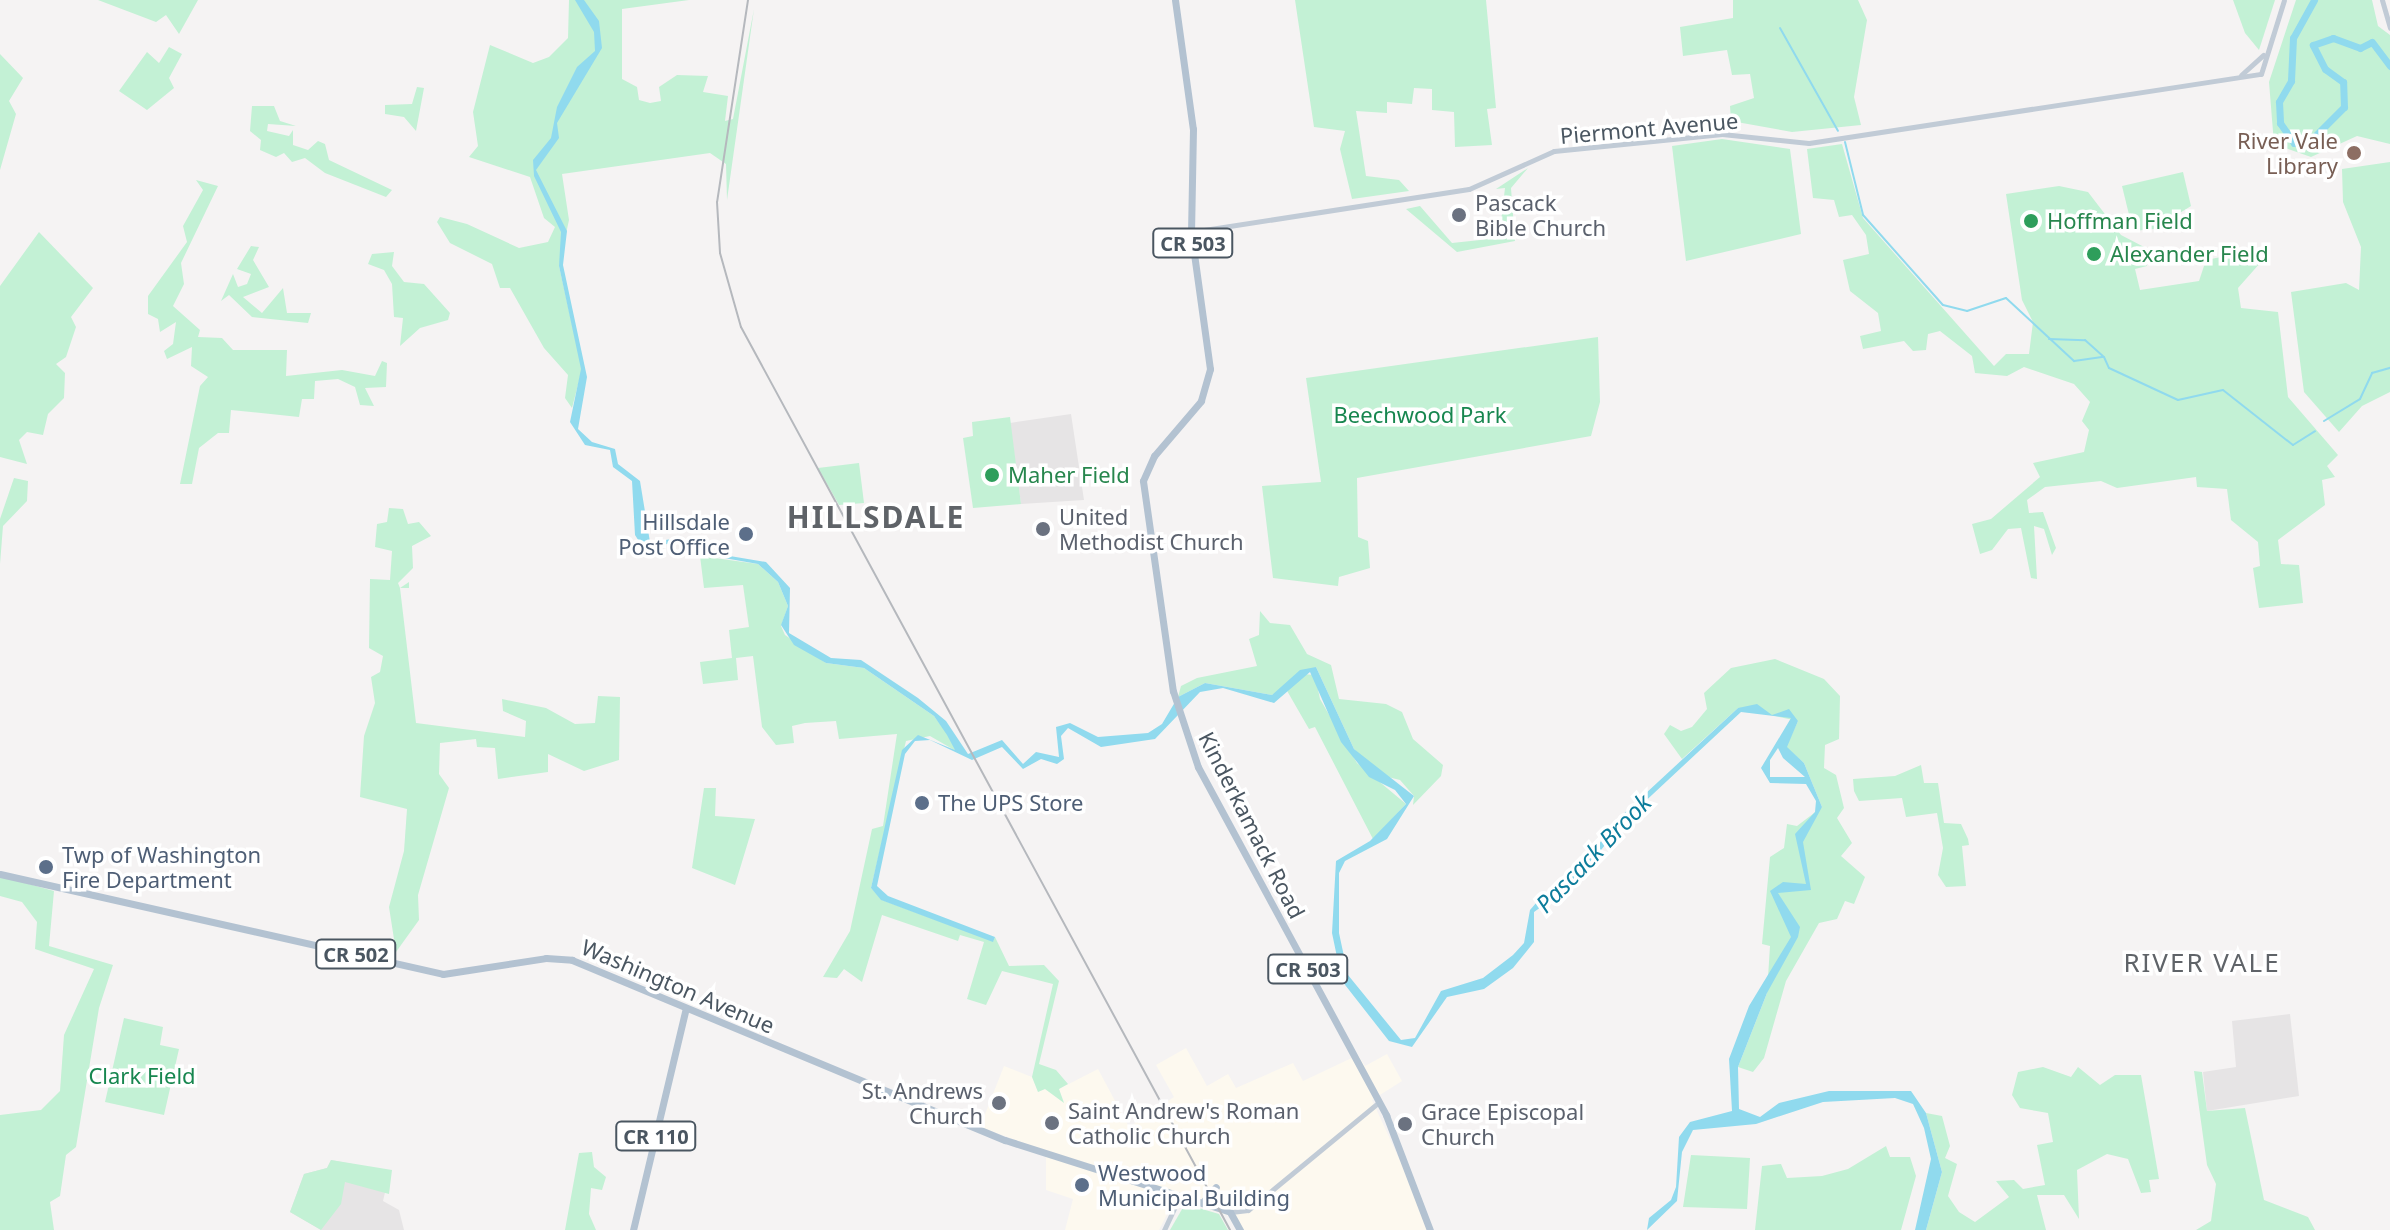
<!DOCTYPE html>
<style>
body{margin:0}
#map{position:relative;width:2390px;height:1230px;overflow:hidden;background:#f5f3f3;font-family:"Noto Sans",sans-serif}
div>[style]{position:absolute}
.commercial>*{inset:0;background:#fdf9ef}
.education>*{inset:0;background:#e6e4e5}
.green>*{inset:0;background:#c3f1d5}
.water>*{inset:0;background:#90daee}
.stream>*{height:2px;margin:-1px;padding:0 1px;transform-origin:1px;border-radius:1px;background:#90daee}
.river>*{height:7px;margin:-3.5px;padding:0 3.5px;transform-origin:3.5px;border-radius:3.5px;background:#90daee}
.secondary>*{height:5px;margin:-2.5px;padding:0 2.5px;transform-origin:2.5px;border-radius:2.5px;background:#c1cbd6}
.primary>*{height:7px;margin:-3.5px;padding:0 3.5px;transform-origin:3.5px;border-radius:3.5px;background:#b3c2d1}
.rail>*{height:2px;margin:-1px;padding:0 1px;transform-origin:1px;border-radius:1px;background:#b5b8bd}
.dots>*{width:22px;height:22px;translate:-50% -50%;box-sizing:border-box;border:4px solid #fff;border-radius:50%}
span{translate:-50% -50%;white-space:nowrap;text-align:center;line-height:1.15;-webkit-text-stroke:7px #fff;paint-order:stroke}
.shield-label span{padding:2px 6px;background:#fff;border:2px solid;border-radius:6px;-webkit-text-stroke-width:0}
.shield-label{font-size:20px;color:#4a5661;font-weight:700}
.street-label{font-size:22px;color:#4a5661}
.education-label{font-size:22px;color:#785e54}
.right{translate:-100% -50%;text-align:right}
.worship-label{font-size:22px;color:#5b616d}
.left{translate:0 -50%;text-align:left}
.leisure-label{font-size:22px;color:#27864d}
.park-label{font-size:22px;color:#17864f}
.service-label{font-size:22px;color:#4e5e75}
.water-label{font-size:24px;color:#0c7c9b;font-style:italic}
.quarter-label{font-size:26px;color:#5f6368;letter-spacing:2px}
.district-label{font-size:30px;color:#5f6368;font-weight:700;letter-spacing:2px}
</style>
<div id="map">
<div class="commercial">
<i style="clip-path:polygon(1186px 1048px,1207px 1086px,1228px 1074px,1236px 1088px,1293px 1063px,1303px 1081px,1358px 1055px,1365px 1066px,1387px 1054px,1402px 1081px,1372px 1100px,1432px 1230px,1243px 1230px,1236px 1218px,1175px 1199px,1159px 1230px,1065px 1230px,1073px 1199px,1046px 1190px,1046px 1151px,980px 1127px,1004px 1066px,1032px 1077px,1038px 1092px,1045px 1089px,1064px 1102px,1059px 1089px,1098px 1069px,1129px 1127px,1174px 1097px,1156px 1065px)"></i>
</div>
<div class="education">
<i style="clip-path:polygon(1071px 414px,1084px 500px,1021px 504px,1010px 423px)"></i>
<i style="clip-path:polygon(2290px 1014px,2299px 1096px,2207px 1111px,2203px 1072px,2236px 1067px,2232px 1021px)"></i>
<i style="clip-path:polygon(331px 1160px,390px 1171px,383px 1201px,399px 1210px,404px 1230px,321px 1230px,290px 1212px,304px 1174px,327px 1168px)"></i>
</div>
<div class="green">
<i style="clip-path:polygon(98px 0,198px 0,179px 34px,166px 15px,156px 22px)"></i>
<i style="clip-path:polygon(569px 0,689px 0,622px 9px,622px 79px,637px 87px,639px 100px,650px 103px,661px 101px,659px 87px,677px 75px,708px 76px,703px 92px,728px 96px,725px 121px,733px 119px,754px 9px,727px 200px,726px 164px,710px 153px,562px 174px,569px 220px,559px 266px,582px 369px,572px 408px,565px 398px,568px 375px,544px 348px,510px 288px,500px 288px,492px 264px,450px 243px,437px 222px,440px 217px,467px 224px,519px 248px,548px 242px,555px 227px,544px 218px,530px 177px,469px 157px,478px 146px,473px 112px,490px 45px,533px 63px,549px 57px,568px 38px)"></i>
<i style="clip-path:polygon(1295px 0,1486px 0,1496px 108px,1487px 109px,1492px 145px,1455px 147px,1454px 112px,1432px 110px,1432px 89px,1414px 88px,1412px 104px,1387px 102px,1387px 113px,1356px 111px,1366px 176px,1399px 180px,1409px 191px,1352px 199px,1340px 149px,1345px 131px,1314px 127px)"></i>
<i style="clip-path:polygon(1733px 0,1858px 0,1867px 20px,1854px 97px,1861px 125px,1792px 132px,1731px 121px,1730px 106px,1754px 98px,1750px 74px,1732px 75px,1727px 50px,1683px 56px,1680px 27px,1733px 18px)"></i>
<i style="clip-path:polygon(2233px 0,2275px 0,2259px 50px,2245px 33px)"></i>
<i style="clip-path:polygon(2296px 0,2372px 0,2378px 26px,2390px 35px,2390px 144px,2357px 136px,2311px 157px,2274px 144px,2269px 82px)"></i>
<i style="clip-path:polygon(169px 47px,182px 54px,169px 78px,174px 88px,147px 110px,119px 91px,147px 52px,159px 63px)"></i>
<i style="clip-path:polygon(0 54px,23px 78px,9px 101px,16px 114px,0 170px)"></i>
<i style="clip-path:polygon(417px 87px,424px 88px,416px 131px,404px 117px,385px 114px,385px 105px,412px 104px)"></i>
<i style="clip-path:polygon(252px 106px,274px 106px,280px 121px,296px 126px,268px 124px,267px 131px,289px 136px,293px 130px,293px 145px,308px 150px,318px 141px,325px 144px,329px 160px,392px 190px,386px 197px,325px 173px,305px 158px,292px 162px,284px 153px,276px 157px,260px 150px,261px 140px,250px 131px)"></i>
<i style="clip-path:polygon(1722px 139px,1790px 149px,1801px 234px,1686px 261px,1672px 146px)"></i>
<i style="clip-path:polygon(1842px 144px,1863px 218px,1994px 366px,2006px 354px,2029px 354px,2033px 322px,2022px 300px,2006px 194px,2059px 186px,2088px 192px,2121px 235px,2146px 248px,2147px 266px,2135px 269px,2140px 290px,2199px 281px,2206px 260px,2261px 249px,2261px 262px,2238px 288px,2241px 308px,2278px 312px,2288px 397px,2338px 455px,2327px 466px,2335px 477px,2322px 480px,2325px 505px,2278px 540px,2281px 564px,2299px 565px,2303px 603px,2259px 608px,2253px 568px,2260px 566px,2258px 542px,2231px 520px,2227px 489px,2197px 487px,2196px 477px,2117px 488px,2101px 481px,2045px 487px,2027px 500px,2029px 513px,2043px 512px,2056px 548px,2052px 555px,2044px 529px,2034px 526px,2037px 579px,2031px 578px,2021px 528px,2008px 529px,1992px 550px,1980px 554px,1972px 524px,1991px 519px,2040px 477px,2033px 463px,2084px 452px,2089px 430px,2082px 421px,2090px 402px,2074px 384px,2024px 367px,2007px 376px,1975px 373px,1972px 356px,1940px 331px,1928px 334px,1926px 350px,1913px 351px,1904px 341px,1863px 349px,1860px 336px,1881px 331px,1878px 313px,1850px 291px,1843px 260px,1869px 254px,1866px 235px,1852px 215px,1839px 217px,1834px 200px,1813px 198px,1807px 149px)"></i>
<i style="clip-path:polygon(2390px 162px,2390px 392px,2362px 406px,2339px 432px,2304px 392px,2291px 292px,2346px 283px,2359px 290px,2361px 247px,2343px 202px,2342px 169px)"></i>
<i style="clip-path:polygon(1528px 168px,1511px 188px,1515px 241px,1457px 252px,1406px 209px,1420px 206px,1452px 243px,1499px 238px,1505px 188px,1496px 189px)"></i>
<i style="clip-path:polygon(2183px 172px,2191px 206px,2154px 229px,2133px 231px,2122px 186px)"></i>
<i style="clip-path:polygon(196px 180px,218px 186px,181px 263px,184px 284px,173px 306px,200px 330px,198px 337px,222px 338px,233px 350px,287px 350px,286px 376px,342px 370px,375px 376px,382px 361px,387px 363px,386px 387px,365px 388px,374px 406px,360px 405px,355px 387px,338px 379px,315px 381px,314px 399px,302px 399px,299px 417px,231px 410px,229px 433px,218px 433px,199px 448px,192px 484px,180px 484px,200px 386px,208px 377px,191px 366px,192px 347px,167px 359px,164px 351px,173px 344px,176px 322px,160px 332px,158px 319px,148px 314px,148px 296px,187px 242px,183px 226px,203px 190px)"></i>
<i style="clip-path:polygon(39px 232px,93px 288px,71px 317px,76px 327px,66px 357px,56px 364px,65px 373px,64px 398px,48px 414px,43px 435px,27px 432px,19px 440px,27px 464px,0 457px,0 286px)"></i>
<i style="clip-path:polygon(251px 246px,259px 247px,253px 260px,269px 287px,243px 297px,262px 313px,283px 288px,287px 313px,311px 313px,308px 323px,252px 317px,229px 295px,221px 301px,233px 274px,238px 287px,247px 284px,251px 274px,237px 269px)"></i>
<i style="clip-path:polygon(394px 252px,392px 266px,404px 282px,424px 284px,450px 313px,448px 320px,420px 328px,400px 346px,403px 318px,394px 317px,392px 284px,384px 270px,368px 264px,372px 254px)"></i>
<i style="clip-path:polygon(1598px 337px,1600px 402px,1591px 436px,1357px 478px,1358px 537px,1368px 541px,1370px 568px,1339px 577px,1338px 586px,1273px 578px,1262px 486px,1321px 482px,1306px 378px)"></i>
<i style="clip-path:polygon(1010px 417px,1021px 504px,973px 508px,963px 438px,973px 436px,972px 422px)"></i>
<i style="clip-path:polygon(859px 463px,864px 503px,839px 505px,818px 468px)"></i>
<i style="clip-path:polygon(14px 478px,28px 481px,27px 501px,3px 526px,0 564px,0 519px)"></i>
<i style="clip-path:polygon(389px 508px,403px 509px,408px 524px,419px 522px,431px 536px,412px 546px,413px 568px,398px 583px,400px 588px,409px 582px,409px 588px,400px 588px,416px 723px,525px 737px,526px 721px,503px 711px,502px 699px,546px 708px,575px 724px,595px 723px,598px 696px,620px 697px,619px 760px,584px 771px,548px 754px,548px 772px,498px 779px,495px 748px,477px 747px,476px 739px,440px 743px,439px 774px,449px 788px,418px 895px,419px 920px,396px 952px,389px 907px,404px 851px,407px 809px,360px 797px,364px 736px,375px 703px,371px 677px,380px 672px,383px 656px,369px 648px,370px 579px,390px 580px,392px 551px,375px 547px,377px 524px,387px 522px)"></i>
<i style="clip-path:polygon(700px 556px,758px 564px,778px 582px,788px 606px,781px 626px,785px 635px,826px 663px,864px 668px,934px 716px,948px 735px,956px 751px,930px 736px,906px 741px,871px 888px,882px 900px,993px 941px,995px 937px,1009px 966px,1044px 965px,1059px 981px,1039px 1064px,1056px 1070px,1068px 1084px,1059px 1089px,1064px 1103px,1045px 1089px,1038px 1092px,1032px 1077px,1053px 984px,1002px 971px,986px 1005px,967px 999px,984px 942px,960px 935px,958px 941px,882px 915px,862px 982px,844px 969px,837px 978px,823px 977px,850px 931px,872px 829px,883px 826px,897px 734px,839px 739px,836px 721px,805px 723px,792px 726px,794px 743px,776px 745px,762px 727px,753px 656px,736px 658px,738px 680px,703px 684px,700px 662px,732px 658px,729px 630px,749px 627px,743px 585px,704px 588px)"></i>
<i style="clip-path:polygon(1260px 611px,1270px 623px,1290px 625px,1307px 654px,1331px 665px,1339px 699px,1386px 704px,1402px 712px,1413px 739px,1443px 765px,1441px 776px,1413px 805px,1414px 796px,1400px 780px,1380px 775px,1354px 749px,1316px 667px,1272px 695px,1205px 683px,1178px 697px,1181px 686px,1197px 678px,1257px 666px,1249px 639px,1259px 635px)"></i>
<i style="clip-path:polygon(1775px 659px,1824px 679px,1840px 696px,1839px 739px,1825px 745px,1824px 768px,1836px 775px,1844px 808px,1837px 818px,1852px 843px,1841px 856px,1865px 877px,1854px 904px,1845px 901px,1837px 919px,1819px 923px,1786px 981px,1764px 1058px,1753px 1072px,1738px 1067px,1767px 993px,1770px 946px,1762px 944px,1770px 857px,1784px 848px,1787px 824px,1797px 826px,1822px 807px,1804px 763px,1786px 747px,1798px 721px,1738px 708px,1682px 759px,1664px 734px,1670px 725px,1681px 731px,1692px 727px,1707px 709px,1704px 693px,1731px 668px)"></i>
<i style="clip-path:polygon(1303px 674px,1315px 675px,1320px 699px,1357px 763px,1406px 804px,1373px 839px,1315px 727px,1309px 729px,1286px 689px)"></i>
<i style="clip-path:polygon(1921px 765px,1924px 783px,1938px 783px,1944px 823px,1961px 824px,1968px 839px,1969px 845px,1962px 846px,1966px 886px,1946px 887px,1938px 875px,1943px 848px,1937px 813px,1906px 817px,1902px 798px,1859px 801px,1854px 791px,1853px 779px,1895px 776px)"></i>
<i style="clip-path:polygon(704px 788px,716px 788px,715px 816px,755px 819px,735px 885px,692px 868px)"></i>
<i style="clip-path:polygon(0 876px,54px 891px,49px 946px,113px 965px,99px 1008px,76px 1147px,66px 1155px,60px 1196px,50px 1202px,54px 1230px,0 1230px,0 1115px,41px 1110px,60px 1091px,64px 1035px,94px 969px,35px 949px,37px 922px,22px 902px,0 896px)"></i>
<i style="clip-path:polygon(124px 1018px,163px 1027px,160px 1045px,179px 1049px,164px 1115px,105px 1102px)"></i>
<i style="clip-path:polygon(2043px 1067px,2071px 1077px,2078px 1067px,2100px 1085px,2115px 1075px,2141px 1075px,2159px 1179px,2149px 1180px,2151px 1192px,2141px 1193px,2128px 1159px,2107px 1154px,2077px 1170px,2079px 1219px,2064px 1195px,2037px 1195px,2046px 1230px,1926px 1230px,1942px 1172px,1926px 1113px,1942px 1116px,1950px 1146px,1945px 1158px,1957px 1164px,1948px 1196px,1959px 1212px,1975px 1222px,2009px 1197px,1996px 1181px,2014px 1180px,2023px 1189px,2045px 1185px,2037px 1145px,2053px 1142px,2048px 1113px,2020px 1108px,2012px 1095px,2018px 1072px)"></i>
<i style="clip-path:polygon(2194px 1071px,2202px 1072px,2207px 1111px,2245px 1108px,2264px 1200px,2308px 1217px,2315px 1230px,2196px 1230px,2211px 1221px,2216px 1184px,2207px 1165px)"></i>
<i style="clip-path:polygon(1886px 1146px,1890px 1157px,1910px 1157px,1916px 1176px,1901px 1230px,1755px 1230px,1762px 1166px,1781px 1164px,1787px 1178px,1822px 1176px,1848px 1169px)"></i>
<i style="clip-path:polygon(592px 1152px,594px 1167px,606px 1177px,602px 1190px,591px 1188px,589px 1214px,596px 1230px,565px 1230px,579px 1153px)"></i>
<i style="clip-path:polygon(1691px 1155px,1750px 1158px,1747px 1209px,1683px 1207px)"></i>
<i style="clip-path:polygon(331px 1160px,392px 1170px,389px 1194px,345px 1182px,341px 1204px,321px 1230px,290px 1212px,304px 1174px,327px 1168px)"></i>
<i style="clip-path:polygon(1185px 1204px,1219px 1214px,1228px 1230px,1170px 1230px)"></i>
</div>
<div class="water">
<i style="clip-path:polygon(evenodd,575px 0,584px 0,599px 21px,602px 48px,557px 123px,559px 138px,536px 170px,567px 231px,563px 265px,587px 377px,578px 429px,592px 442px,615px 449px,618px 464px,640px 481px,650px 542px,680px 538px,718px 554px,766px 562px,790px 588px,789px 633px,831px 658px,861px 660px,918px 698px,946px 721px,968px 754px,1002px 740px,1023px 764px,1036px 752px,1059px 757px,1056px 727px,1070px 723px,1098px 737px,1148px 733px,1162px 724px,1178px 697px,1205px 683px,1272px 695px,1300px 670px,1316px 667px,1354px 749px,1414px 796px,1387px 839px,1345px 861px,1339px 873px,1339px 933px,1348px 975px,1401px 1040px,1415px 1038px,1441px 991px,1483px 978px,1513px 955px,1524px 943px,1530px 910px,1543px 895px,1576px 874px,1618px 819px,1738px 708px,1757px 704px,1772px 715px,1789px 709px,1798px 721px,1787px 747px,1804px 763px,1822px 807px,1803px 842px,1811px 890px,1778px 893px,1800px 927px,1798px 937px,1767px 993px,1738px 1067px,1739px 1109px,1760px 1117px,1779px 1103px,1829px 1091px,1911px 1091px,1926px 1113px,1942px 1172px,1926px 1230px,1915px 1230px,1931px 1159px,1924px 1128px,1913px 1104px,1895px 1098px,1823px 1102px,1756px 1124px,1693px 1130px,1682px 1152px,1677px 1201px,1647px 1230px,1649px 1218px,1671px 1200px,1676px 1187px,1679px 1137px,1690px 1122px,1732px 1111px,1729px 1059px,1749px 1006px,1791px 937px,1770px 891px,1783px 882px,1806px 884px,1795px 834px,1815px 812px,1816px 801px,1806px 784px,1770px 783px,1761px 768px,1791px 718px,1741px 712px,1623px 822px,1576px 882px,1534px 912px,1534px 942px,1513px 968px,1484px 989px,1447px 997px,1412px 1047px,1389px 1041px,1342px 981px,1332px 933px,1336px 861px,1370px 841px,1406px 804px,1395px 790px,1369px 777px,1341px 742px,1310px 672px,1274px 703px,1223px 688px,1200px 692px,1155px 739px,1101px 747px,1068px 728px,1061px 736px,1064px 759px,1057px 764px,1041px 759px,1023px 769px,1002px 747px,972px 760px,930px 740px,915px 741px,905px 754px,877px 886px,888px 896px,995px 937px,993px 942px,881px 900px,871px 888px,902px 750px,918px 735px,955px 750px,947px 735px,934px 716px,864px 668px,826px 663px,794px 645px,781px 625px,788px 606px,778px 582px,758px 564px,707px 555px,681px 543px,642px 546px,635px 535px,632px 481px,613px 467px,610px 450px,585px 445px,570px 422px,581px 369px,559px 266px,561px 232px,534px 176px,533px 160px,551px 138px,557px 107px,577px 67px,595px 51px,594px 32px,575px 0,1778px 748px,1783px 758px,1805px 777px,1770px 777px,1770px 760px,1778px 748px)"></i>
</div>
<div class="stream">
<i style="left:1780px;top:28px;width:118px;rotate:60.6deg"></i>
<i style="left:1845px;top:142px;width:75px;rotate:76.1deg"></i>
<i style="left:1863px;top:215px;width:120px;rotate:48.4deg"></i>
<i style="left:1943px;top:305px;width:25px;rotate:14deg"></i>
<i style="left:1967px;top:311px;width:41px;rotate:-18.4deg"></i>
<i style="left:2006px;top:298px;width:93px;rotate:42.8deg"></i>
<i style="left:2074px;top:361px;width:30px;rotate:-8deg"></i>
<i style="left:2104px;top:357px;width:12px;rotate:66deg"></i>
<i style="left:2109px;top:368px;width:76px;rotate:24.9deg"></i>
<i style="left:2178px;top:400px;width:46px;rotate:-12.5deg"></i>
<i style="left:2223px;top:390px;width:89px;rotate:38.2deg"></i>
<i style="left:2293px;top:445px;width:26px;rotate:-32deg"></i>
<i style="left:2049px;top:339px;width:36px;rotate:2deg"></i>
<i style="left:2085px;top:340px;width:24px;rotate:42deg"></i>
<i style="left:2324px;top:421px;width:42px;rotate:-31.4deg"></i>
<i style="left:2360px;top:399px;width:29px;rotate:-65deg"></i>
<i style="left:2372px;top:373px;width:19px;rotate:-16deg"></i>
</div>
<div class="river">
<i style="left:2314px;top:0;width:43px;rotate:118.9deg"></i>
<i style="left:2293px;top:38px;width:43px;rotate:92.7deg"></i>
<i style="left:2291px;top:81px;width:24px;rotate:120deg"></i>
<i style="left:2279px;top:102px;width:21px;rotate:87deg"></i>
<i style="left:2280px;top:123px;width:24px;rotate:55deg"></i>
<i style="left:2294px;top:143px;width:16px;rotate:-7deg"></i>
<i style="left:2310px;top:141px;width:48px;rotate:-45deg"></i>
<i style="left:2344px;top:107px;width:25px;rotate:-92deg"></i>
<i style="left:2343px;top:82px;width:22px;rotate:-144deg"></i>
<i style="left:2325px;top:69px;width:27px;rotate:-117deg"></i>
<i style="left:2313px;top:45px;width:21px;rotate:-19deg"></i>
<i style="left:2333px;top:38px;width:29px;rotate:20deg"></i>
<i style="left:2360px;top:48px;width:13px;rotate:-27deg"></i>
<i style="left:2372px;top:42px;width:30px;rotate:53deg"></i>
</div>
<div class="secondary">
<i style="left:2382px;top:0;width:29px;rotate:74deg"></i>
<i style="left:2241px;top:75px;width:30px;rotate:-42deg"></i>
<i style="left:1191px;top:232px;width:281px;rotate:-8.8deg"></i>
<i style="left:1469px;top:189px;width:93px;rotate:-24.1deg"></i>
<i style="left:1554px;top:151px;width:169px;rotate:-5.8deg"></i>
<i style="left:1722px;top:134px;width:87px;rotate:5.9deg"></i>
<i style="left:1809px;top:143px;width:457px;rotate:-8.7deg"></i>
<i style="left:2261px;top:74px;width:77px;rotate:-72.7deg"></i>
<i style="left:1231px;top:1212px;width:17px;rotate:-7deg"></i>
<i style="left:1248px;top:1210px;width:170px;rotate:-39.5deg"></i>
<i style="left:1164px;top:1230px;width:38px;rotate:-65deg"></i>
</div>
<div class="primary">
<i style="left:1175px;top:0;width:130px;rotate:82.1deg"></i>
<i style="left:1193px;top:129px;width:103px;rotate:91.1deg"></i>
<i style="left:1191px;top:232px;width:138px;rotate:82.1deg"></i>
<i style="left:1210px;top:369px;width:33px;rotate:106deg"></i>
<i style="left:1201px;top:401px;width:72px;rotate:130.5deg"></i>
<i style="left:1154px;top:456px;width:27px;rotate:114deg"></i>
<i style="left:1143px;top:481px;width:212px;rotate:81.9deg"></i>
<i style="left:1173px;top:691px;width:80px;rotate:71.8deg"></i>
<i style="left:1198px;top:767px;width:396px;rotate:61.6deg"></i>
<i style="left:1386px;top:1115px;width:123px;rotate:69.1deg"></i>
<i style="left:0;top:874px;width:454px;rotate:12.7deg"></i>
<i style="left:443px;top:974px;width:104px;rotate:-8.8deg"></i>
<i style="left:546px;top:958px;width:26px;rotate:4deg"></i>
<i style="left:572px;top:960px;width:469px;rotate:22.6deg"></i>
<i style="left:1005px;top:1140px;width:236px;rotate:17.7deg"></i>
<i style="left:1230px;top:1212px;width:21px;rotate:61deg"></i>
<i style="left:1202px;top:1203px;width:21px;rotate:-49deg"></i>
<i style="left:633px;top:1230px;width:228px;rotate:-76.6deg"></i>
</div>
<div class="rail">
<i style="left:748px;top:0;width:204px;rotate:98.7deg"></i>
<i style="left:717px;top:202px;width:51px;rotate:86.6deg"></i>
<i style="left:720px;top:253px;width:77px;rotate:74.2deg"></i>
<i style="left:741px;top:327px;width:1027px;rotate:61.56deg"></i>
</div>
<div class="dots">
<i style="left:2354px;top:153px;background:#8d6e63"></i>
<i style="left:1459px;top:215px;background:#6b7280"></i>
<i style="left:2031px;top:221px;background:#2e9e5b"></i>
<i style="left:2094px;top:254px;background:#2e9e5b"></i>
<i style="left:992px;top:475px;background:#2e9e5b"></i>
<i style="left:1043px;top:529px;background:#6b7280"></i>
<i style="left:746px;top:534px;background:#5c6f8a"></i>
<i style="left:922px;top:803px;background:#5c6f8a"></i>
<i style="left:46px;top:867px;background:#5c6f8a"></i>
<i style="left:999px;top:1103px;background:#6b7280"></i>
<i style="left:1052px;top:1123px;background:#6b7280"></i>
<i style="left:1405px;top:1124px;background:#6b7280"></i>
<i style="left:1082px;top:1185px;background:#5c6f8a"></i>
</div>
<div class="shield-label">
<span style="left:1193px;top:243px">CR 503</span>
<span style="left:356px;top:954px">CR 502</span>
<span style="left:1308px;top:969px">CR 503</span>
<span style="left:656px;top:1136px">CR 110</span>
</div>
<div class="street-label">
<span style="left:1649px;top:128px;rotate:-5deg">Piermont Avenue</span>
<span style="left:1252px;top:825px;rotate:63deg">Kinderkamack Road</span>
<span style="left:678px;top:986px;rotate:23deg">Washington Avenue</span>
</div>
<div class="education-label">
<span class="right" style="left:2338px;top:153px">River Vale<br>Library</span>
</div>
<div class="worship-label">
<span class="left" style="left:1475px;top:215px">Pascack<br>Bible Church</span>
<span class="left" style="left:1059px;top:529px">United<br>Methodist Church</span>
<span class="right" style="left:983px;top:1103px">St. Andrews<br>Church</span>
<span class="left" style="left:1068px;top:1123px">Saint Andrew's Roman<br>Catholic Church</span>
<span class="left" style="left:1421px;top:1124px">Grace Episcopal<br>Church</span>
</div>
<div class="leisure-label">
<span class="left" style="left:2047px;top:221px">Hoffman Field</span>
<span class="left" style="left:2110px;top:254px">Alexander Field</span>
<span class="left" style="left:1008px;top:475px">Maher Field</span>
</div>
<div class="park-label">
<span style="left:1420px;top:415px">Beechwood Park</span>
<span style="left:142px;top:1076px">Clark Field</span>
</div>
<div class="service-label">
<span class="right" style="left:730px;top:534px">Hillsdale<br>Post Office</span>
<span class="left" style="left:938px;top:803px">The UPS Store</span>
<span class="left" style="left:62px;top:867px">Twp of Washington<br>Fire Department</span>
<span class="left" style="left:1098px;top:1185px">Westwood<br>Municipal Building</span>
</div>
<div class="water-label">
<span style="left:1593px;top:853px;rotate:-46deg">Pascack Brook</span>
</div>
<div class="quarter-label">
<span style="left:2202px;top:963px">RIVER VALE</span>
</div>
<div class="district-label">
<span style="left:876px;top:517px">HILLSDALE</span>
</div>
</div>
